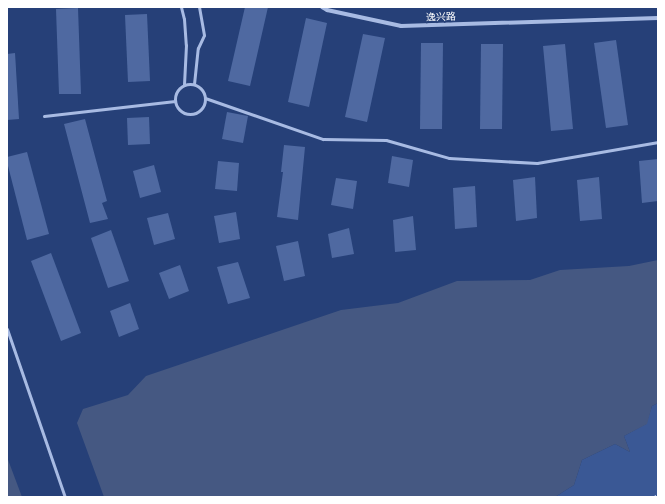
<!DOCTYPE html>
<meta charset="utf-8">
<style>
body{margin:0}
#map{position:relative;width:665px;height:504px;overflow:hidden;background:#264078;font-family:Mulish,"Noto Sans SC",sans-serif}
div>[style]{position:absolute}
.green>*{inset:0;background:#3a5895}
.water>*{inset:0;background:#455882}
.building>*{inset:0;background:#4f69a1}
.path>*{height:2.5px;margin-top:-1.25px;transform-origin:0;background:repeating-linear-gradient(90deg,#a8bbe3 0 2px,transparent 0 5px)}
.lane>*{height:3px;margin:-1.5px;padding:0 1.5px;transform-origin:1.5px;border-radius:1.5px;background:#a8bbe3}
.lane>.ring{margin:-1.5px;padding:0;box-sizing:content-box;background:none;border:3px solid #a8bbe3;border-radius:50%}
.street>*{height:4px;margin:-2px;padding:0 2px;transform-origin:2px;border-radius:2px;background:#a8bbe3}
span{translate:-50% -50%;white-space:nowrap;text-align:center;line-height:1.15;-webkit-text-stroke:3px #264078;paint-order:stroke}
.street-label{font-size:10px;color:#fff}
.frame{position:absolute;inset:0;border:8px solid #fff;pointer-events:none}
</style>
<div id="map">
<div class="green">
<i style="clip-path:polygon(658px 403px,658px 497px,555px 497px,574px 485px,582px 460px,615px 444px,630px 452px,624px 436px,646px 424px,652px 406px)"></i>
</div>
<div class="water">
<i style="clip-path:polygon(658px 260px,658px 403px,652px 406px,647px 424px,624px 436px,630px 452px,615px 444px,582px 460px,574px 485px,555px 497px,104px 497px,77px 423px,83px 409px,128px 395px,146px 376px,341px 310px,398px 303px,457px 281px,530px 280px,560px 270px,629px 266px)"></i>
<i style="clip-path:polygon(7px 457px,22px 497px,7px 497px)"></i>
</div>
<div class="building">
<i style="clip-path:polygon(245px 7px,268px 7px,250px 86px,228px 81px)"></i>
<i style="clip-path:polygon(78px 8px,81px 94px,59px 94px,56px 9px)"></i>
<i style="clip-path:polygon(147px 14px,150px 81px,128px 82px,125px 15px)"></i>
<i style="clip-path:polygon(306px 18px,327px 23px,309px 107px,288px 102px)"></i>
<i style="clip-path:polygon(363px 34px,385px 38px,367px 122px,345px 117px)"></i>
<i style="clip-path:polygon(616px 40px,628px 125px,606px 128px,594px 43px)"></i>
<i style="clip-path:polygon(421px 43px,443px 43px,442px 129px,420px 129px)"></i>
<i style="clip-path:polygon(481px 44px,503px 44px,502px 129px,480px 129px)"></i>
<i style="clip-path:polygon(565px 44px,573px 129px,551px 131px,543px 46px)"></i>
<i style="clip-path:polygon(15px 53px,19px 119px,7px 120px,7px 54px)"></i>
<i style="clip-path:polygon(227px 112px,248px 116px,243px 143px,222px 139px)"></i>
<i style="clip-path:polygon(149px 117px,150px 144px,128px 145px,127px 118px)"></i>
<i style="clip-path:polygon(85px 119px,107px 201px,102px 203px,108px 219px,90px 223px,64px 124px)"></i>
<i style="clip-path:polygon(284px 145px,305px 147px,298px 220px,277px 217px,283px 172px,281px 172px)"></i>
<i style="clip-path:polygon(27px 152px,49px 234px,27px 240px,7px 162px,7px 157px)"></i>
<i style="clip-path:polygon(392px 156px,413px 160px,409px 187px,388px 183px)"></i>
<i style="clip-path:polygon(658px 159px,658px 201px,642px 203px,639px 161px)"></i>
<i style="clip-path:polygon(218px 161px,239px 163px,237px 191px,215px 189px)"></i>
<i style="clip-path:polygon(154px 165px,161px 192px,140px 198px,133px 171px)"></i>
<i style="clip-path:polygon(535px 177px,537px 218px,516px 221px,513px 180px)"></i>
<i style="clip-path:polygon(599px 177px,602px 219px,580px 221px,577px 180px)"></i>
<i style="clip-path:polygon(336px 178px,357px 181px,353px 209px,331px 205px)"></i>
<i style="clip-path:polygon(475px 186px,477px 227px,455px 229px,453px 188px)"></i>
<i style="clip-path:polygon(236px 212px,240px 239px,219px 243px,214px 216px)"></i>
<i style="clip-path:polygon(168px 213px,175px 239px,154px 245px,147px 218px)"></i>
<i style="clip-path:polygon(413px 216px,416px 250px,395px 252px,393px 220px)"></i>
<i style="clip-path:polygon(349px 228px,354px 254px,332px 258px,328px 234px)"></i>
<i style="clip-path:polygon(111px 230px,129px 281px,108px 288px,91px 238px)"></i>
<i style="clip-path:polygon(298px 241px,305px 276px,284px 281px,276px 246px)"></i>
<i style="clip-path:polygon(51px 253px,81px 333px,61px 341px,31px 261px)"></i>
<i style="clip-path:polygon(238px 262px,250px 298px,228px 304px,217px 267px)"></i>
<i style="clip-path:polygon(180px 265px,189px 291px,169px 299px,159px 273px)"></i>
<i style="clip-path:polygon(130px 303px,139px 329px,119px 337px,110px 311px)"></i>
</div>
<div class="path">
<i style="left:655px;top:497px;width:5px;rotate:-53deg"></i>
</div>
<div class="lane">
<i style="left:181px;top:7px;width:12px;rotate:76deg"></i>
<i style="left:184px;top:19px;width:26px;rotate:86deg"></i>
<i style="left:186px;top:45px;width:40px;rotate:92.9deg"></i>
<i style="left:194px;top:84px;width:36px;rotate:-84deg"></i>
<i style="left:198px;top:48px;width:14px;rotate:-65deg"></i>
<i style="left:204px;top:35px;width:28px;rotate:-100deg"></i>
<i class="ring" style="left:175px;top:84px;width:27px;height:27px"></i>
<i style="left:205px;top:98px;width:125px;rotate:19.2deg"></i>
<i style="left:323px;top:139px;width:63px;rotate:0.9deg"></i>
<i style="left:386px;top:140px;width:66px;rotate:15.9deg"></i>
<i style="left:449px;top:158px;width:88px;rotate:3.3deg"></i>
<i style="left:537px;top:163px;width:123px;rotate:-9.8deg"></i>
<i style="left:44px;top:116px;width:132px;rotate:-6.5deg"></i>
<i style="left:7px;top:329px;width:178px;rotate:71deg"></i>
</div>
<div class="street">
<i style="left:322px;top:7px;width:6px;rotate:31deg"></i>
<i style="left:327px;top:10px;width:76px;rotate:12.2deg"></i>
<i style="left:401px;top:26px;width:257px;rotate:-1.8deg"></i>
</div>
<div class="street-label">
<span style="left:441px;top:17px;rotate:-2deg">逸兴路</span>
</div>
<div class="frame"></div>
</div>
